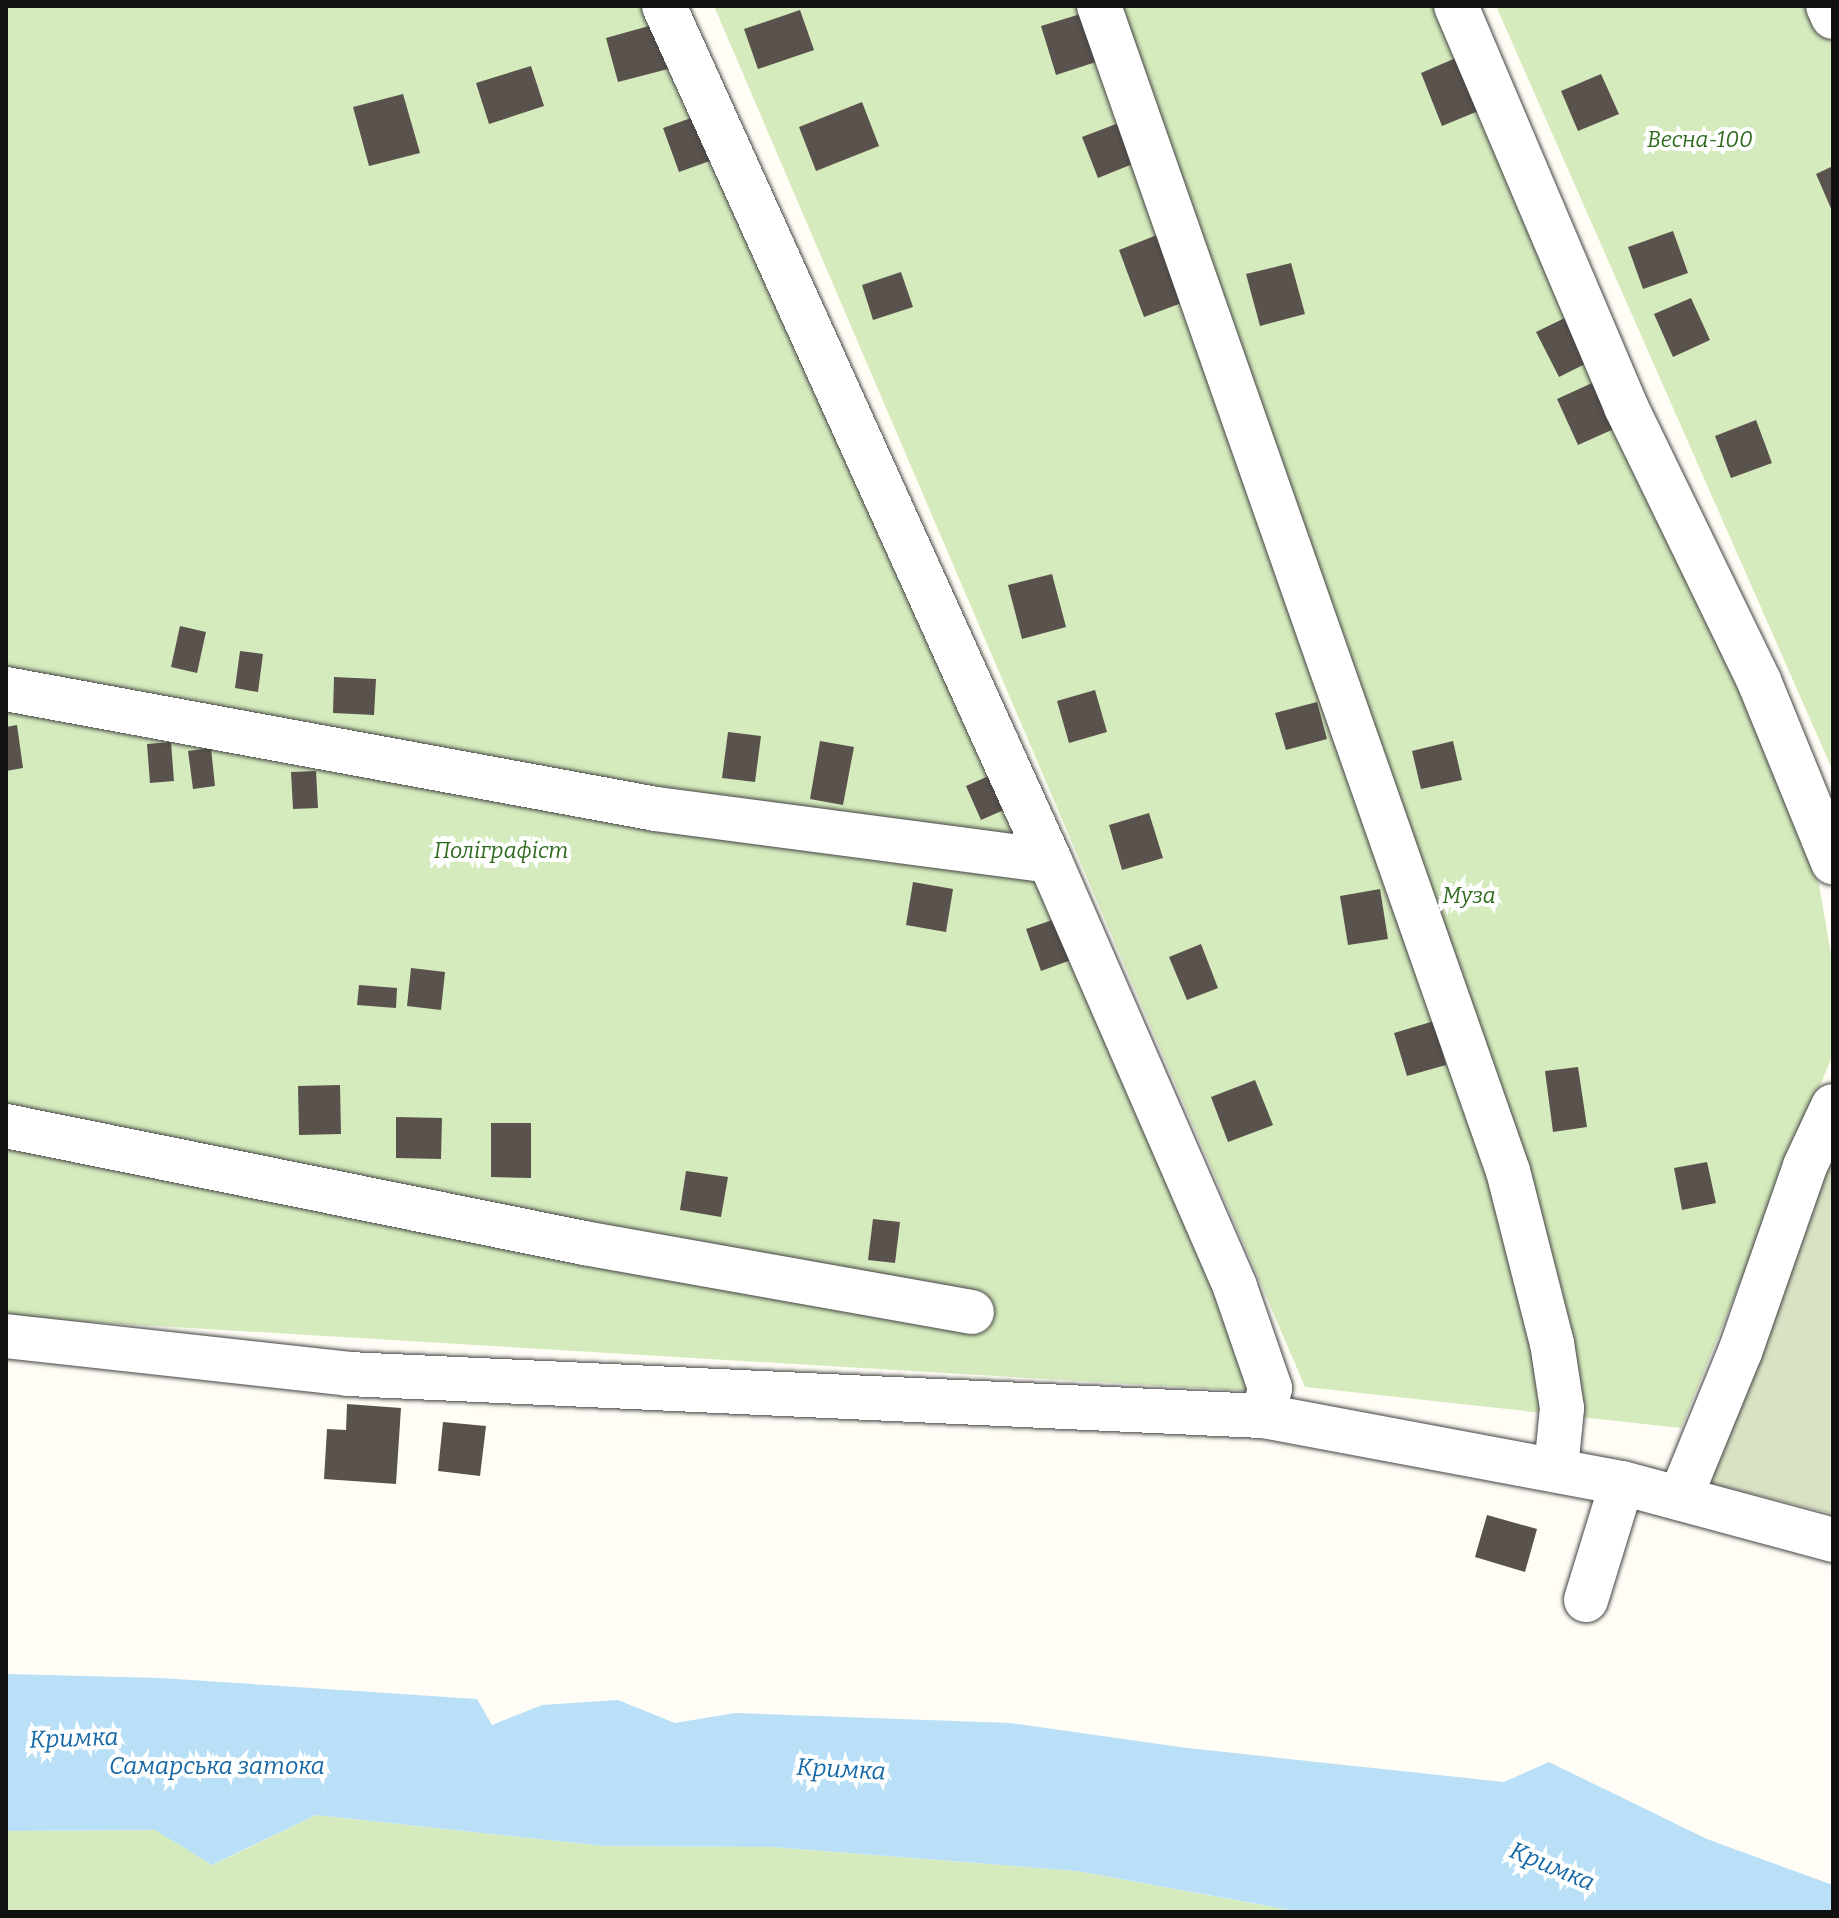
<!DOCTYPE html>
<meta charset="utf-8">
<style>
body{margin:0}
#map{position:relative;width:1839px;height:1918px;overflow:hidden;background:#fffdf5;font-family:Bitter,serif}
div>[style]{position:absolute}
.green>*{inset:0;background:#d5ebbd}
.cemetery>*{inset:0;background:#d9e3c4}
.water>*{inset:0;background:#b9e0f7}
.building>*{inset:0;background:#5a524d}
.roads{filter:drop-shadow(0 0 2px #444) drop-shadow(0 0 2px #444)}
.minor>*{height:44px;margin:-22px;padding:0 22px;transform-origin:22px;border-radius:22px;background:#fff}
span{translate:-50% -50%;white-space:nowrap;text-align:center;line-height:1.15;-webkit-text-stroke:8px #fff;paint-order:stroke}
.park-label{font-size:22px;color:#2f6b1f;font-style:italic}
.water-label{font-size:24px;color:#1768a6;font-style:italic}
.frame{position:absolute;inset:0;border:8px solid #111;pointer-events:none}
</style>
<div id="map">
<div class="green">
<i style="clip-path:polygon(6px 6px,660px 6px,1222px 1270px,1248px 1391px,6px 1317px)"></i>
<i style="clip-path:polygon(714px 6px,1458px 6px,1805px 805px,1833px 965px,1833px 1054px,1681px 1428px,1305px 1387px)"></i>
<i style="clip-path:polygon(1496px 6px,1833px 6px,1833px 771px)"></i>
<i style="clip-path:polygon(316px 1815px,604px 1846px,772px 1847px,1077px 1871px,1294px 1911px,1327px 1912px,6px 1912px,6px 1831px,155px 1830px,213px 1865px)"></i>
</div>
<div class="cemetery">
<i style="clip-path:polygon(1833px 1152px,1833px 1514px,1709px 1483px)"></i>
</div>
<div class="water">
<i style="clip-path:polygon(6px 1674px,161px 1678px,477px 1699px,492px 1725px,542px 1705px,618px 1700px,675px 1723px,735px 1713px,1010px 1723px,1187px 1748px,1504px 1782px,1549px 1762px,1707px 1839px,1833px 1885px,1833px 1912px,1295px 1911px,1077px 1871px,772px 1847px,604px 1846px,316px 1815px,212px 1865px,155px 1830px,6px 1831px)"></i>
</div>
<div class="building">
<i style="clip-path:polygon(800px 10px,814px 50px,758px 69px,744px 29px)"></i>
<i style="clip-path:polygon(1084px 13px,1099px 61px,1056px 75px,1041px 26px)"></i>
<i style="clip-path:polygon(656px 24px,668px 69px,618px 82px,606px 38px)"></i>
<i style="clip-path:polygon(1465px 54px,1488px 107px,1442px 126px,1421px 73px)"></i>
<i style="clip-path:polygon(531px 66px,544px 106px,489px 124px,476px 83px)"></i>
<i style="clip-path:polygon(1601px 74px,1619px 114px,1578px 131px,1561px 91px)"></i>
<i style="clip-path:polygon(403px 94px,420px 153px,369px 166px,353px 107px)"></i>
<i style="clip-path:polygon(862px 102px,879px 146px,816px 171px,799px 127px)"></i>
<i style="clip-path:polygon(705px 113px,721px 157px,679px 172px,663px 128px)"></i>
<i style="clip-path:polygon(1129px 119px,1145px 159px,1098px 178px,1082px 137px)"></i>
<i style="clip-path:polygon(1833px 166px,1833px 213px,1816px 174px)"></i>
<i style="clip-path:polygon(1673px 231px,1688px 273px,1643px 289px,1628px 247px)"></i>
<i style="clip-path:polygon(1162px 233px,1187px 301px,1144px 317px,1119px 250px)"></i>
<i style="clip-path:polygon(1291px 263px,1305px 314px,1260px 326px,1246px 274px)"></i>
<i style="clip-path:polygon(901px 272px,913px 307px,873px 320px,862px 285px)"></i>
<i style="clip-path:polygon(1691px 298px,1710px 340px,1673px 357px,1654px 314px)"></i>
<i style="clip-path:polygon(1575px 313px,1597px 358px,1559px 377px,1536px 332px)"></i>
<i style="clip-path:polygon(1603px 378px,1625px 424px,1578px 445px,1557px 399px)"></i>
<i style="clip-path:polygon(1756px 420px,1772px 463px,1731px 478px,1715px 436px)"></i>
<i style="clip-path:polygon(1052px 574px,1066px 627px,1022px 639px,1008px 585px)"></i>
<i style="clip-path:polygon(180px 626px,206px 632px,197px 673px,171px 667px)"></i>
<i style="clip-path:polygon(240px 651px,263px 654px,258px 692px,235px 688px)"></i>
<i style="clip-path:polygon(334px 677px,376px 679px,374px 715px,333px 713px)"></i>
<i style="clip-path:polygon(1095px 690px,1107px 732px,1069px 743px,1057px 701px)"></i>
<i style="clip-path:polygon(1317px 702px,1327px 739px,1286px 750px,1275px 713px)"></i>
<i style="clip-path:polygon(17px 725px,23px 768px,6px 771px,6px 727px)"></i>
<i style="clip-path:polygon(728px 732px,761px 736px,755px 782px,722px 778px)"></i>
<i style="clip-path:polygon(820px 741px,854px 747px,843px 805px,810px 799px)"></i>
<i style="clip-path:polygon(1453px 741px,1462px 780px,1421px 789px,1412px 751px)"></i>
<i style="clip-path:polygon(171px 742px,174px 781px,150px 783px,147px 744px)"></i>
<i style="clip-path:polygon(211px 748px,215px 786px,193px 789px,188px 751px)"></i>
<i style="clip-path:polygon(316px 771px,318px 808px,293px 809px,291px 772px)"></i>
<i style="clip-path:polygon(991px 775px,1006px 809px,981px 820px,966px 786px)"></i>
<i style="clip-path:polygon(1149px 813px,1163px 858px,1122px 870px,1109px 825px)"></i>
<i style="clip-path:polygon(913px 882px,953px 889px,946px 932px,906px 925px)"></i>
<i style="clip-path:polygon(1380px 889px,1388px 939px,1348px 945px,1340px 896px)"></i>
<i style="clip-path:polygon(1067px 915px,1082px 956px,1041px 971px,1026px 929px)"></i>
<i style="clip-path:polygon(1201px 944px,1218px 988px,1187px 1000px,1169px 957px)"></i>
<i style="clip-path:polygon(411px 968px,445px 972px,441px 1010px,407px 1006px)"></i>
<i style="clip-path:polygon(359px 985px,397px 988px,396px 1008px,357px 1005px)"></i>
<i style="clip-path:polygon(1434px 1021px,1446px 1065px,1407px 1076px,1394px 1033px)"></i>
<i style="clip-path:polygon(1578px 1067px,1587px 1127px,1553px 1132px,1545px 1071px)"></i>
<i style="clip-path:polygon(1255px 1080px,1273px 1125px,1228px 1142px,1211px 1097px)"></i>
<i style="clip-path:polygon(340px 1085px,341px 1134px,299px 1135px,298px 1086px)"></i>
<i style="clip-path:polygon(396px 1117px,442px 1118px,441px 1159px,396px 1158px)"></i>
<i style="clip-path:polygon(491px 1123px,531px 1123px,531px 1178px,491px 1177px)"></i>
<i style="clip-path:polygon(1707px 1162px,1716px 1203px,1682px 1210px,1674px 1168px)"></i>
<i style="clip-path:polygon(686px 1171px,728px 1177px,721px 1217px,680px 1210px)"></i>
<i style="clip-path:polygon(873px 1219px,900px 1222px,895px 1263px,868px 1260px)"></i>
<i style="clip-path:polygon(347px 1404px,401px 1408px,396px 1484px,324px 1479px,327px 1429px,346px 1430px)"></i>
<i style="clip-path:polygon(443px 1422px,486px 1426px,480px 1476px,438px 1471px)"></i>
<i style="clip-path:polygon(1487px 1515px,1537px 1529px,1525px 1572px,1475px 1557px)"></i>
</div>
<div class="roads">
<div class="minor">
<i style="left:664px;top:6px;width:938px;rotate:65.7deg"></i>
<i style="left:1050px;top:861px;width:464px;rotate:66.5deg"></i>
<i style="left:1235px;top:1287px;width:107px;rotate:70.9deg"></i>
<i style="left:1270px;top:1388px;width:29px;rotate:104deg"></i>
<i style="left:1099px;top:6px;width:1235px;rotate:70.66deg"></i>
<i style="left:1508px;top:1171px;width:178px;rotate:75.7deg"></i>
<i style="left:1552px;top:1343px;width:66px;rotate:81.3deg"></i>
<i style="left:1562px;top:1408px;width:61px;rotate:95.6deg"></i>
<i style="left:1456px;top:6px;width:436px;rotate:67deg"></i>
<i style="left:1626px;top:407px;width:305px;rotate:64.1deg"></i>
<i style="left:1759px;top:681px;width:196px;rotate:67.8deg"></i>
<i style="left:1828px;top:6px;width:12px;rotate:66deg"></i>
<i style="left:6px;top:689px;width:661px;rotate:10.46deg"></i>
<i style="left:656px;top:809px;width:397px;rotate:7.5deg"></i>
<i style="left:6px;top:1126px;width:590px;rotate:11.44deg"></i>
<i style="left:584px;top:1243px;width:394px;rotate:10.1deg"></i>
<i style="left:6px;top:1336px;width:344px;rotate:6.3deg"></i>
<i style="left:348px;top:1374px;width:916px;rotate:2.63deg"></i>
<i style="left:1263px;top:1416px;width:365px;rotate:10.6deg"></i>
<i style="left:1622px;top:1483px;width:219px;rotate:15.1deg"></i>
<i style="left:1680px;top:1498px;width:158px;rotate:-67.7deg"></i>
<i style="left:1740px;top:1352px;width:197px;rotate:-70.7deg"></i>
<i style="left:1805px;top:1166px;width:66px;rotate:-65deg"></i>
<i style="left:1586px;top:1600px;width:122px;rotate:-72.9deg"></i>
</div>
</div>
<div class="park-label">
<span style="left:1700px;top:140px">Весна-100</span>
<span style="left:501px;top:851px">Поліграфіст</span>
<span style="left:1469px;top:896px">Муза</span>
</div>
<div class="water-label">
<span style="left:74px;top:1739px;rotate:-2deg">Кримка</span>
<span style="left:217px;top:1767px">Самарська затока</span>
<span style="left:841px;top:1770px;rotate:3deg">Кримка</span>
<span style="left:1552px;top:1867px;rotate:23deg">Кримка</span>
</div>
<div class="frame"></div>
</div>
